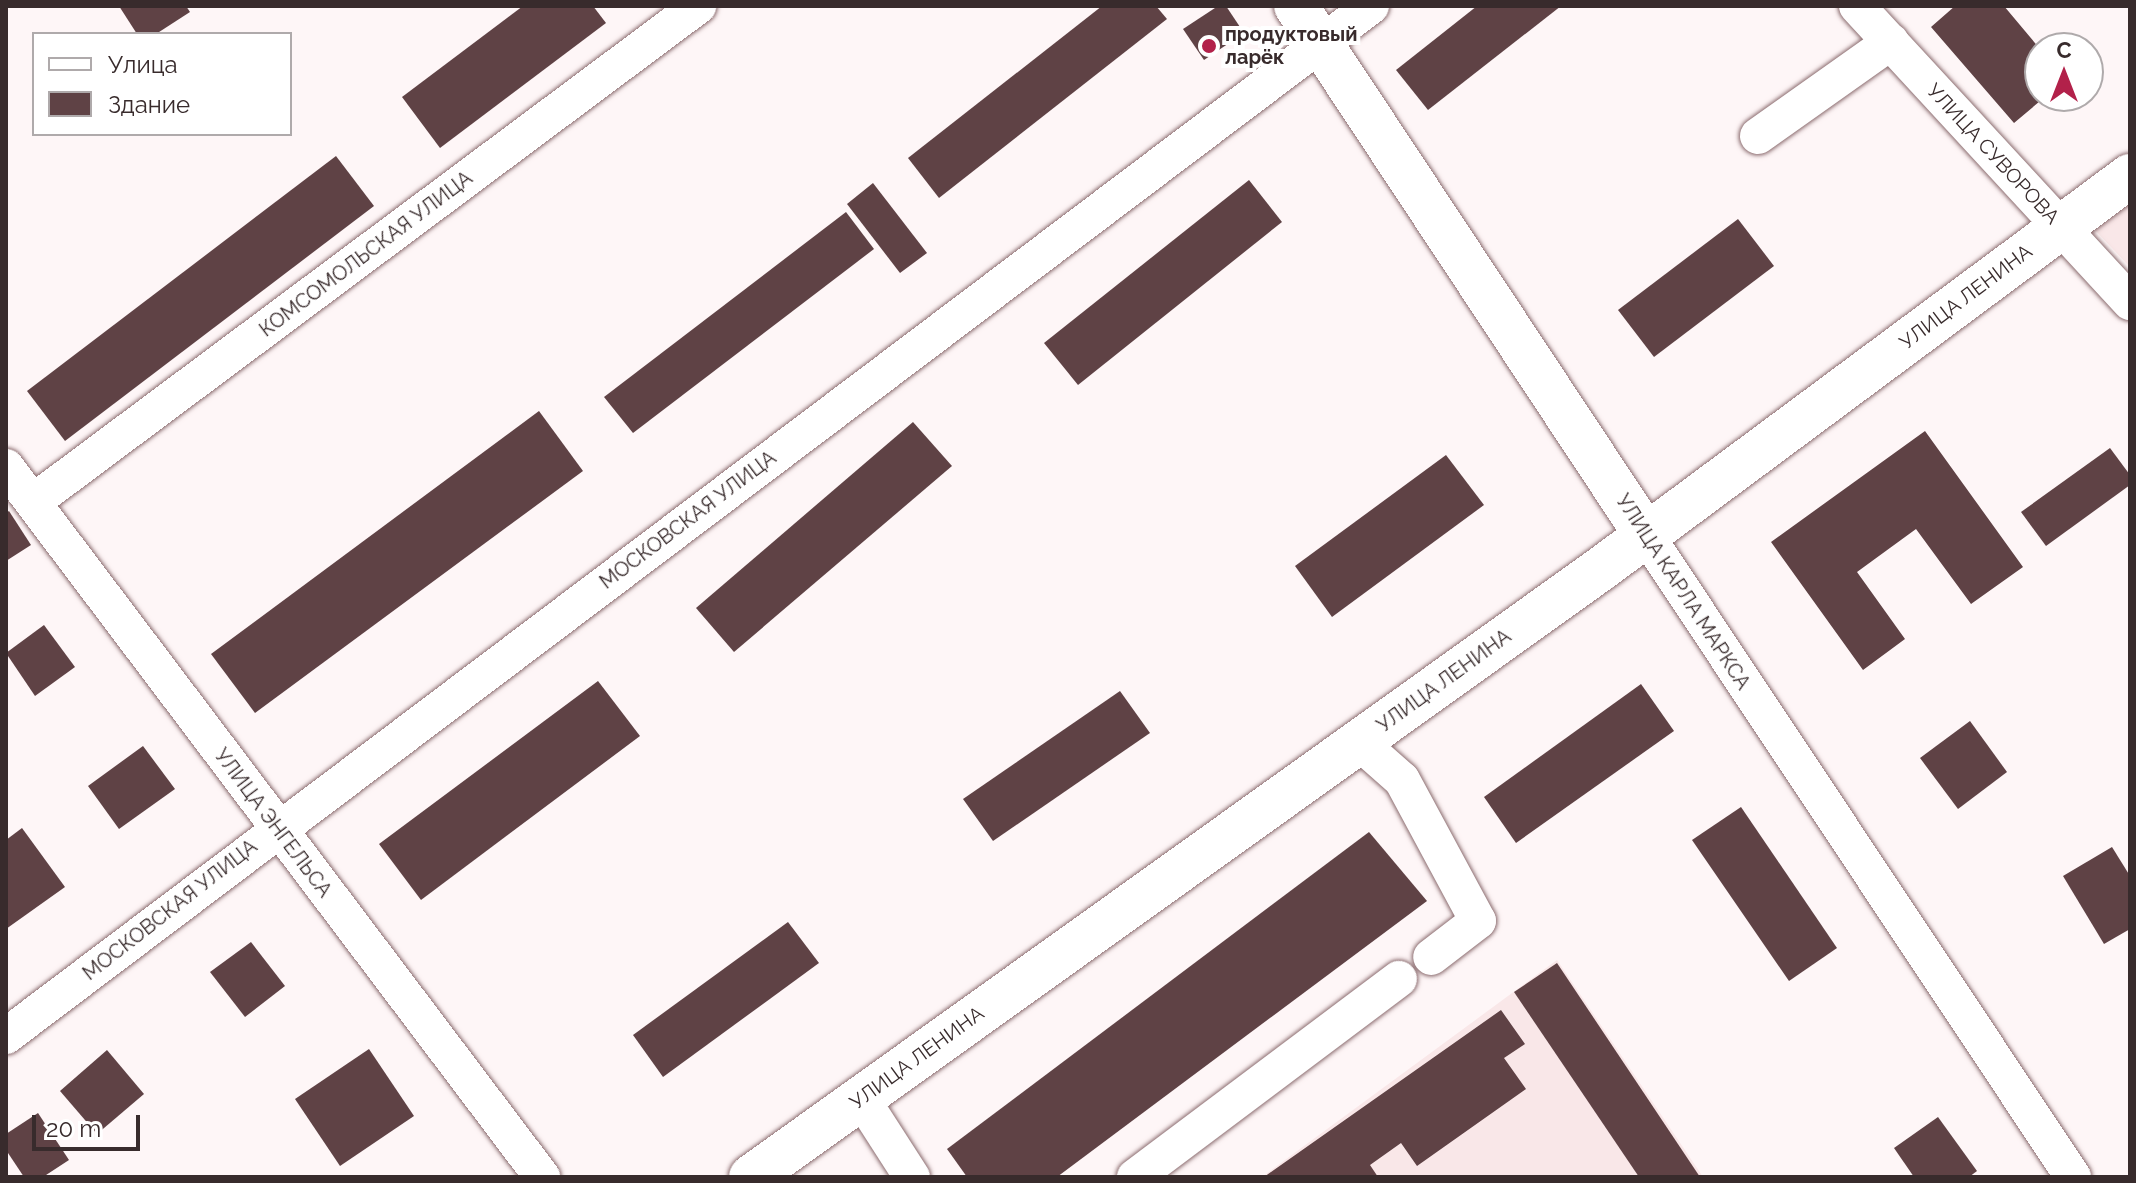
<!DOCTYPE html>
<meta charset="utf-8">
<style>
body{margin:0}
#map{position:relative;width:2136px;height:1183px;overflow:hidden;background:#fef6f7;font-family:Raleway,sans-serif}
div>[style]{position:absolute}
.built>*{inset:0;background:#f9e7e8}
.building>*{inset:0;background:#5f4245}
.roads{filter:drop-shadow(0 0 2px #8b6c6f) drop-shadow(0 0 2px #8b6c6f)}
.minor>*{height:36px;margin:-18px;padding:0 18px;transform-origin:18px;border-radius:18px;background:#fff}
.major>*{height:44px;margin:-22px;padding:0 22px;transform-origin:22px;border-radius:22px;background:#fff}
.dots>*{width:22px;height:22px;translate:-50% -50%;box-sizing:border-box;border:4px solid #fff;border-radius:50%}
span{translate:-50% -50%;white-space:nowrap;text-align:center;line-height:1.15;-webkit-text-stroke:8px #fff;paint-order:stroke}
.poi-label{font-size:20px;color:#382b2c;font-weight:700}
.left{translate:0 -50%;text-align:left}
.street-label{font-size:20px;color:#382b2c}
.frame{position:absolute;inset:0;border:8px solid #382b2c;pointer-events:none}
.legend{position:absolute;left:32px;top:32px;width:260px;height:104px;box-sizing:border-box;background:#fff;border:2px solid #afaaab;margin:0;padding:10px 14px;list-style:none;font-size:24px;color:#382b2c}
.legend li{display:flex;align-items:center;gap:16px;height:40px}
.legend b{width:40px;border:2px solid #afaaab}
.north{position:absolute;left:2024px;top:32px;width:80px;height:80px;box-sizing:border-box;background:#fff;border:2px solid #afaaab;border-radius:50%;rotate:0deg;font-size:22px;font-weight:700;line-height:32px;text-align:center;color:#382b2c}
.north::after{content:'';display:block;margin:auto;width:28px;height:36px;background:#b2214a;clip-path:polygon(50% 0,100% 100%,50% 72%,0 100%)}
.scale{position:absolute;left:32px;top:1115px;width:108px;height:36px;box-sizing:border-box;border:4px solid #382b2c;border-top:0;padding-left:10px;font-size:24px;line-height:28px;white-space:nowrap;color:#382b2c;-webkit-text-stroke:6px #fff;paint-order:stroke}
</style>
<div id="map">
<div class="built">
<i style="clip-path:polygon(2130px 201px,2130px 267px,2093px 228px)"></i>
<i style="clip-path:polygon(1557px 960px,1703px 1177px,1262px 1177px)"></i>
</div>
<div class="building">
<i style="clip-path:polygon(119px 6px,186px 6px,190px 12px,156px 34px,137px 34px)"></i>
<i style="clip-path:polygon(523px 6px,593px 6px,606px 23px,440px 148px,402px 97px)"></i>
<i style="clip-path:polygon(1102px 6px,1156px 6px,1167px 19px,939px 198px,908px 158px)"></i>
<i style="clip-path:polygon(1218px 6px,1226px 6px,1244px 33px,1204px 60px,1183px 29px)"></i>
<i style="clip-path:polygon(1477px 6px,1561px 6px,1428px 110px,1396px 70px)"></i>
<i style="clip-path:polygon(1955px 6px,2004px 6px,2040px 49px,2040px 96px,2046px 96px,2014px 123px,1931px 27px)"></i>
<i style="clip-path:polygon(336px 156px,374px 206px,65px 441px,27px 391px)"></i>
<i style="clip-path:polygon(1249px 180px,1282px 222px,1078px 385px,1044px 343px)"></i>
<i style="clip-path:polygon(873px 183px,927px 253px,900px 273px,847px 204px)"></i>
<i style="clip-path:polygon(846px 212px,874px 249px,633px 433px,604px 397px)"></i>
<i style="clip-path:polygon(1738px 219px,1774px 266px,1654px 357px,1618px 310px)"></i>
<i style="clip-path:polygon(539px 411px,583px 471px,255px 713px,211px 654px)"></i>
<i style="clip-path:polygon(913px 422px,952px 466px,734px 652px,696px 608px)"></i>
<i style="clip-path:polygon(1925px 431px,2023px 567px,1971px 604px,1916px 529px,1857px 572px,1905px 639px,1863px 670px,1771px 542px)"></i>
<i style="clip-path:polygon(2110px 448px,2130px 475px,2130px 485px,2046px 546px,2021px 512px)"></i>
<i style="clip-path:polygon(1446px 455px,1484px 505px,1332px 617px,1295px 566px)"></i>
<i style="clip-path:polygon(9px 511px,31px 545px,6px 561px,6px 513px)"></i>
<i style="clip-path:polygon(44px 625px,75px 667px,35px 696px,6px 653px)"></i>
<i style="clip-path:polygon(598px 681px,640px 736px,421px 900px,379px 844px)"></i>
<i style="clip-path:polygon(1641px 684px,1674px 731px,1516px 843px,1484px 797px)"></i>
<i style="clip-path:polygon(1120px 691px,1150px 733px,993px 841px,963px 799px)"></i>
<i style="clip-path:polygon(1970px 721px,2007px 772px,1958px 809px,1920px 758px)"></i>
<i style="clip-path:polygon(143px 746px,175px 789px,119px 829px,88px 786px)"></i>
<i style="clip-path:polygon(1741px 807px,1837px 948px,1789px 981px,1692px 840px)"></i>
<i style="clip-path:polygon(22px 828px,65px 887px,6px 929px,6px 840px)"></i>
<i style="clip-path:polygon(1369px 832px,1427px 901px,1057px 1177px,967px 1177px,947px 1149px)"></i>
<i style="clip-path:polygon(2112px 847px,2130px 876px,2130px 929px,2104px 944px,2063px 876px)"></i>
<i style="clip-path:polygon(788px 922px,819px 963px,663px 1077px,633px 1035px)"></i>
<i style="clip-path:polygon(251px 942px,285px 986px,245px 1017px,210px 972px)"></i>
<i style="clip-path:polygon(1557px 963px,1700px 1177px,1639px 1177px,1514px 992px)"></i>
<i style="clip-path:polygon(1501px 1010px,1525px 1044px,1504px 1058px,1526px 1089px,1417px 1166px,1401px 1143px,1370px 1165px,1378px 1177px,1264px 1177px)"></i>
<i style="clip-path:polygon(369px 1049px,414px 1116px,340px 1166px,295px 1099px)"></i>
<i style="clip-path:polygon(107px 1050px,144px 1094px,97px 1134px,60px 1091px)"></i>
<i style="clip-path:polygon(38px 1113px,69px 1160px,43px 1177px,24px 1177px,6px 1150px,6px 1134px)"></i>
<i style="clip-path:polygon(1938px 1117px,1977px 1171px,1969px 1177px,1914px 1177px,1894px 1148px)"></i>
</div>
<div class="roads">
<div class="minor">
<i style="left:1857px;top:6px;width:403px;rotate:47.3deg"></i>
<i style="left:1758px;top:136px;width:163px;rotate:-35.3deg"></i>
<i style="left:6px;top:467px;width:890px;rotate:52.95deg"></i>
<i style="left:33px;top:502px;width:830px;rotate:-36.72deg"></i>
<i style="left:1646px;top:535px;width:771px;rotate:56.37deg"></i>
<i style="left:1359px;top:742px;width:57px;rotate:41.5deg"></i>
<i style="left:1402px;top:780px;width:160px;rotate:61.7deg"></i>
<i style="left:1478px;top:921px;width:59px;rotate:142.5deg"></i>
<i style="left:6px;top:1036px;width:1710px;rotate:-37.04deg"></i>
<i style="left:861px;top:1098px;width:94px;rotate:57.2deg"></i>
<i style="left:1135px;top:1177px;width:330px;rotate:-36.9deg"></i>
</div>
<div class="major">
<i style="left:1296px;top:6px;width:634px;rotate:56.51deg"></i>
<i style="left:751px;top:1177px;width:1046px;rotate:-35.59deg"></i>
<i style="left:1602px;top:568px;width:658px;rotate:-36.59deg"></i>
</div>
</div>
<div class="dots">
<i style="left:1209px;top:46px;background:#b2214a"></i>
</div>
<div class="poi-label">
<span class="left" style="left:1225px;top:46px">продуктовый<br>ларёк</span>
</div>
<div class="street-label">
<span style="left:1993px;top:154px;rotate:47deg">УЛИЦА СУВОРОВА</span>
<span style="left:366px;top:254px;rotate:-37deg">КОМСОМОЛЬСКАЯ УЛИЦА</span>
<span style="left:1966px;top:297px;rotate:-37deg">УЛИЦА ЛЕНИНА</span>
<span style="left:688px;top:520px;rotate:-37deg">МОСКОВСКАЯ УЛИЦА</span>
<span style="left:1683px;top:592px;rotate:57deg">УЛИЦА КАРЛА МАРКСА</span>
<span style="left:1444px;top:681px;rotate:-36deg">УЛИЦА ЛЕНИНА</span>
<span style="left:273px;top:823px;rotate:53deg">УЛИЦА ЭНГЕЛЬСА</span>
<span style="left:170px;top:910px;rotate:-38deg">МОСКОВСКАЯ УЛИЦА</span>
<span style="left:917px;top:1058px;rotate:-36deg">УЛИЦА ЛЕНИНА</span>
</div>
<div class="frame"></div>
<ul class="legend">
<li><b style="height:10px;background:#fff"></b>Улица</li>
<li><b style="height:22px;background:#5f4245"></b>Здание</li>
</ul>
<div class="north">С</div>
<div class="scale">20 m</div>
</div>
